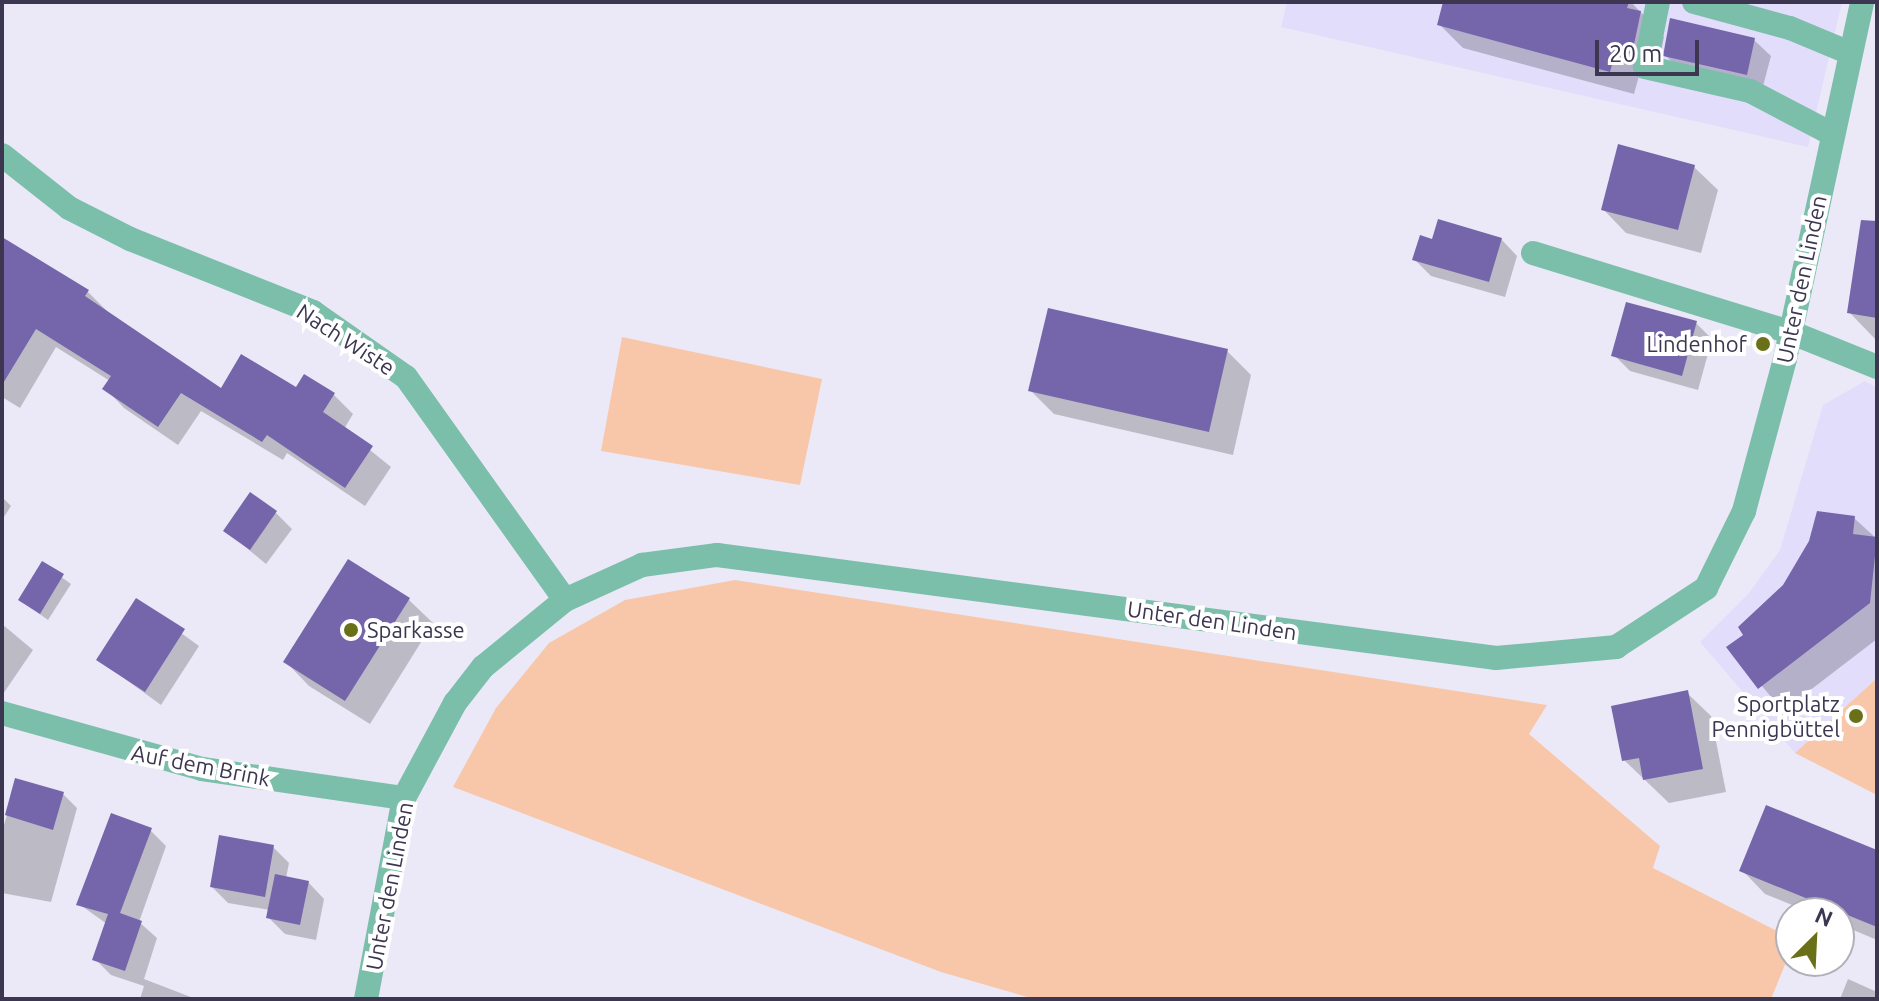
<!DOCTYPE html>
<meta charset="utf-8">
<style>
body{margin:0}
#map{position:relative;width:1879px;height:1001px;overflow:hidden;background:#ebe9f7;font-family:Ubuntu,sans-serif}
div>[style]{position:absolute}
.built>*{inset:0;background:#e3ddfc}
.green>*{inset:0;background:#f8c7a9}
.shadow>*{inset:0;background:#0003}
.building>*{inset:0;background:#7565ab}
.minor>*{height:24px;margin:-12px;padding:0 12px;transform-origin:12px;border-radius:12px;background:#7bbfab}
.dots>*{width:22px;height:22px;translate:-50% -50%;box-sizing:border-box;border:4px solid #fff;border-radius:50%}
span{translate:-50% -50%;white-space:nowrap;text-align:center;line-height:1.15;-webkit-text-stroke:8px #fff;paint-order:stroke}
.street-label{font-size:22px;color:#3c3651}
.poi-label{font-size:22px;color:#3c3651}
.right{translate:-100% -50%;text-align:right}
.left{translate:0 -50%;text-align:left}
.frame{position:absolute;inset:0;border:4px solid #3c3651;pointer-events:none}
.north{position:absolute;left:1775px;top:897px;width:80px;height:80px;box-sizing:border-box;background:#fff;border:2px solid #b1afb9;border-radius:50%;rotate:24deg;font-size:22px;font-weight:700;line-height:32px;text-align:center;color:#3c3651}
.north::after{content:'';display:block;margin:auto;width:28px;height:36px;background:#6a7017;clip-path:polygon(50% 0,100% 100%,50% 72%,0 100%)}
.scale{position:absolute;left:1595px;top:40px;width:104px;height:36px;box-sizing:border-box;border:4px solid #3c3651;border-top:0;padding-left:10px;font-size:24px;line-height:28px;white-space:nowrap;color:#3c3651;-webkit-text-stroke:6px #fff;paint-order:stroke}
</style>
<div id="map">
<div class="built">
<i style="clip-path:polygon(1287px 2px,1842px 2px,1808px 147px,1281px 27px)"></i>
<i style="clip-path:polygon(1865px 381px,1877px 388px,1877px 678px,1795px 753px,1700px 642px,1749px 593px,1780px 550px,1823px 405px)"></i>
</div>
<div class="green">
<i style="clip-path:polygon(622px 337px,822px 379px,800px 485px,601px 451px)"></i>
<i style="clip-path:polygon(735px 580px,1547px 705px,1529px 734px,1660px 846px,1653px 868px,1791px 938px,1791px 950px,1771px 999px,1034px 999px,941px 972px,453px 787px,496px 708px,549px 643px,625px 600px)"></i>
<i style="clip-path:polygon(1877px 678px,1877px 795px,1795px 753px)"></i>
</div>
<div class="shadow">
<i style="clip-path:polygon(1445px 2px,1631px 2px,1664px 37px,1656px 76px,1640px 72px,1634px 94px,1463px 48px,1439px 24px)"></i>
<i style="clip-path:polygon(1754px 40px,1771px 56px,1762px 90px,1681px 71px,1665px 55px)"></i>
<i style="clip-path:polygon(1694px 167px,1718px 190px,1701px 253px,1626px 233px,1603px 209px)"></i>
<i style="clip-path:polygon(2px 239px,88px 292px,107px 311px,221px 390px,333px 394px,353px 414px,344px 429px,391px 467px,365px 506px,287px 453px,283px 460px,201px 411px,178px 445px,124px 408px,105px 388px,110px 381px,56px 347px,20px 408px,2px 397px)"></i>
<i style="clip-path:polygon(1501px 239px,1517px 256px,1505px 297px,1431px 276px,1415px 260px,1434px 241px)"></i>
<i style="clip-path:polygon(1877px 247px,1877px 341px,1849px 312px)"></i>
<i style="clip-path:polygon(1696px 323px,1712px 339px,1698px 390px,1630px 371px,1614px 355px)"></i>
<i style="clip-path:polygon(1227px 351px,1251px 375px,1233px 455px,1054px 414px,1031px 391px)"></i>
<i style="clip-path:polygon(2px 497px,11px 506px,2px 520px)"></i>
<i style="clip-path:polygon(276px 513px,292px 529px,266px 564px,226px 531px)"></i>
<i style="clip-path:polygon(1854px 518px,1877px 539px,1877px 639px,1783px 711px,1734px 653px)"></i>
<i style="clip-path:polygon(349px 561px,409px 600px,433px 623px,370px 724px,309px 686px,286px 662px)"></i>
<i style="clip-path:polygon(42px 563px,71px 584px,48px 620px,20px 600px)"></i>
<i style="clip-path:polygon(137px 601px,199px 646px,161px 705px,99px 660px)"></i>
<i style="clip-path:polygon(2px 624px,33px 650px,3px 694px,2px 693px)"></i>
<i style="clip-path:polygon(1687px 693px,1711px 716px,1726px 792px,1669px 803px,1624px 760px)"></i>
<i style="clip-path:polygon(17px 780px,63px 794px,77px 808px,51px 902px,2px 893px,2px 832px)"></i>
<i style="clip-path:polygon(150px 830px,166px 846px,139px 922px,157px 938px,144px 979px,196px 999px,140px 999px,144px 986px,111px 975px,95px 959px,107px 924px,79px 904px)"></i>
<i style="clip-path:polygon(273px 847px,289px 863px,286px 878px,308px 882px,324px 899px,316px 940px,285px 934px,269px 918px,270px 910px,228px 903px,212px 887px)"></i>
<i style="clip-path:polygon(1877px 852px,1877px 940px,1839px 924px,1839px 913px,1812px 913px,1765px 894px,1742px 870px)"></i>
<i style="clip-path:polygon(1848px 979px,1877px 992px,1877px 999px,1840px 999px)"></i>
</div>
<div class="building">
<i style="clip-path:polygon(1443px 2px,1629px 2px,1627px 8px,1641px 11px,1632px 54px,1616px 50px,1610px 72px,1437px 25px)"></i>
<i style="clip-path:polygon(1670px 18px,1755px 38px,1747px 75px,1663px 56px)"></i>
<i style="clip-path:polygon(1618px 144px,1695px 165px,1678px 230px,1601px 210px)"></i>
<i style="clip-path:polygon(1438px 219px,1502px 238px,1489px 282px,1412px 260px,1420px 235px,1432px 239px)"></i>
<i style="clip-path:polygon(1861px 220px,1877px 221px,1877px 318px,1847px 313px)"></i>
<i style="clip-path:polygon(2px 237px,89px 290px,85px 296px,221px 388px,241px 354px,296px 387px,304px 374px,335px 393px,323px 412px,373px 446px,345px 488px,267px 435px,262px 442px,181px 393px,158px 427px,102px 389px,111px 376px,36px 329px,2px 385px)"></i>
<i style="clip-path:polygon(1626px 302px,1697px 321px,1682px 376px,1611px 356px)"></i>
<i style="clip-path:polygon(1048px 308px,1228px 349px,1209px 432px,1028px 391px)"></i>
<i style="clip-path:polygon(250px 492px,277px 511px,250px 550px,223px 531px)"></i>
<i style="clip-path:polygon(1817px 511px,1855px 516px,1853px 534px,1877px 537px,1870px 603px,1758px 689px,1726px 647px,1743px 635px,1738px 627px,1783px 585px,1809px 541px)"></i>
<i style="clip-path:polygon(348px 559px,410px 598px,345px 701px,283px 662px)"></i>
<i style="clip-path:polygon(42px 561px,64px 574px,40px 614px,18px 600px)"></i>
<i style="clip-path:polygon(136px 598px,185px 629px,145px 692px,96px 660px)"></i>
<i style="clip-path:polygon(1688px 690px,1703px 769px,1643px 780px,1639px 758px,1622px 761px,1611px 706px)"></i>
<i style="clip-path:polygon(15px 778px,64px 792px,53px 830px,5px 815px)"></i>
<i style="clip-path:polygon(1766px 805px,1877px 850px,1877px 927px,1739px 871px)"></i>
<i style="clip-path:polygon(111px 813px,152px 828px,120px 913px,142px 921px,125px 971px,92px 960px,108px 914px,76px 905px)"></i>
<i style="clip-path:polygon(219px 835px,274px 845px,265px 897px,210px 887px)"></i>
<i style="clip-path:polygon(275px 874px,309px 881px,300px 925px,266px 918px)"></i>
</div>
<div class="minor">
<i style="left:1658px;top:2px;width:66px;rotate:101.3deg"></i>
<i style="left:1645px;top:67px;width:108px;rotate:12.9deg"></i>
<i style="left:1750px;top:91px;width:93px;rotate:27.7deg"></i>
<i style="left:1694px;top:2px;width:99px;rotate:15.2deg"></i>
<i style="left:1790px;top:28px;width:65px;rotate:22.6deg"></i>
<i style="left:2px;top:155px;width:85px;rotate:38.3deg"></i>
<i style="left:69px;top:208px;width:68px;rotate:26.9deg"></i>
<i style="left:130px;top:239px;width:197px;rotate:21.7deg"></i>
<i style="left:313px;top:312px;width:113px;rotate:35deg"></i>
<i style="left:406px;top:377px;width:274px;rotate:54.5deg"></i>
<i style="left:1533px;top:253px;width:269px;rotate:17.1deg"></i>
<i style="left:1790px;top:332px;width:94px;rotate:21.9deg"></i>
<i style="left:2px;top:713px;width:208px;rotate:15.6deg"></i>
<i style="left:202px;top:769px;width:204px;rotate:8.2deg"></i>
<i style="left:366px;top:999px;width:205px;rotate:-79.3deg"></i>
<i style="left:404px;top:798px;width:108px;rotate:-61.8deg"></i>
<i style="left:455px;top:703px;width:46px;rotate:-52.1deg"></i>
<i style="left:483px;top:667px;width:106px;rotate:-39.3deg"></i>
<i style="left:565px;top:600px;width:85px;rotate:-24.4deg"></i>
<i style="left:642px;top:565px;width:76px;rotate:-7.6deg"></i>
<i style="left:717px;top:555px;width:786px;rotate:7.53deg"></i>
<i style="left:1496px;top:658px;width:121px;rotate:-5.2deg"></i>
<i style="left:1616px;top:647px;width:108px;rotate:-33.2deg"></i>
<i style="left:1706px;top:588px;width:86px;rotate:-63.7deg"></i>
<i style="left:1744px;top:511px;width:157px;rotate:-74.9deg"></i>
<i style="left:1785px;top:359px;width:365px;rotate:-77.8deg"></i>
</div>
<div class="dots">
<i style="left:1763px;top:344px;background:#6a7017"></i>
<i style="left:351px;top:630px;background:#6a7017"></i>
<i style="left:1856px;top:716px;background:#6a7017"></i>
</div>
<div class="street-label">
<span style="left:1801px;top:279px;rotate:-78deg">Unter den Linden</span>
<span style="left:346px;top:339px;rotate:33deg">Nach Wiste</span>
<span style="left:1212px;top:620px;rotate:8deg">Unter den Linden</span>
<span style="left:201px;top:765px;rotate:11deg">Auf dem Brink</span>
<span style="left:389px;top:886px;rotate:-79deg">Unter den Linden</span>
</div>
<div class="poi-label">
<span class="right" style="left:1747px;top:344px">Lindenhof</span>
<span class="left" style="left:367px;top:630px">Sparkasse</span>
<span class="right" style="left:1840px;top:716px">Sportplatz<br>Pennigbüttel</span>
</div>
<div class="frame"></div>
<div class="north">N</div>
<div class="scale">20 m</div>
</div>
